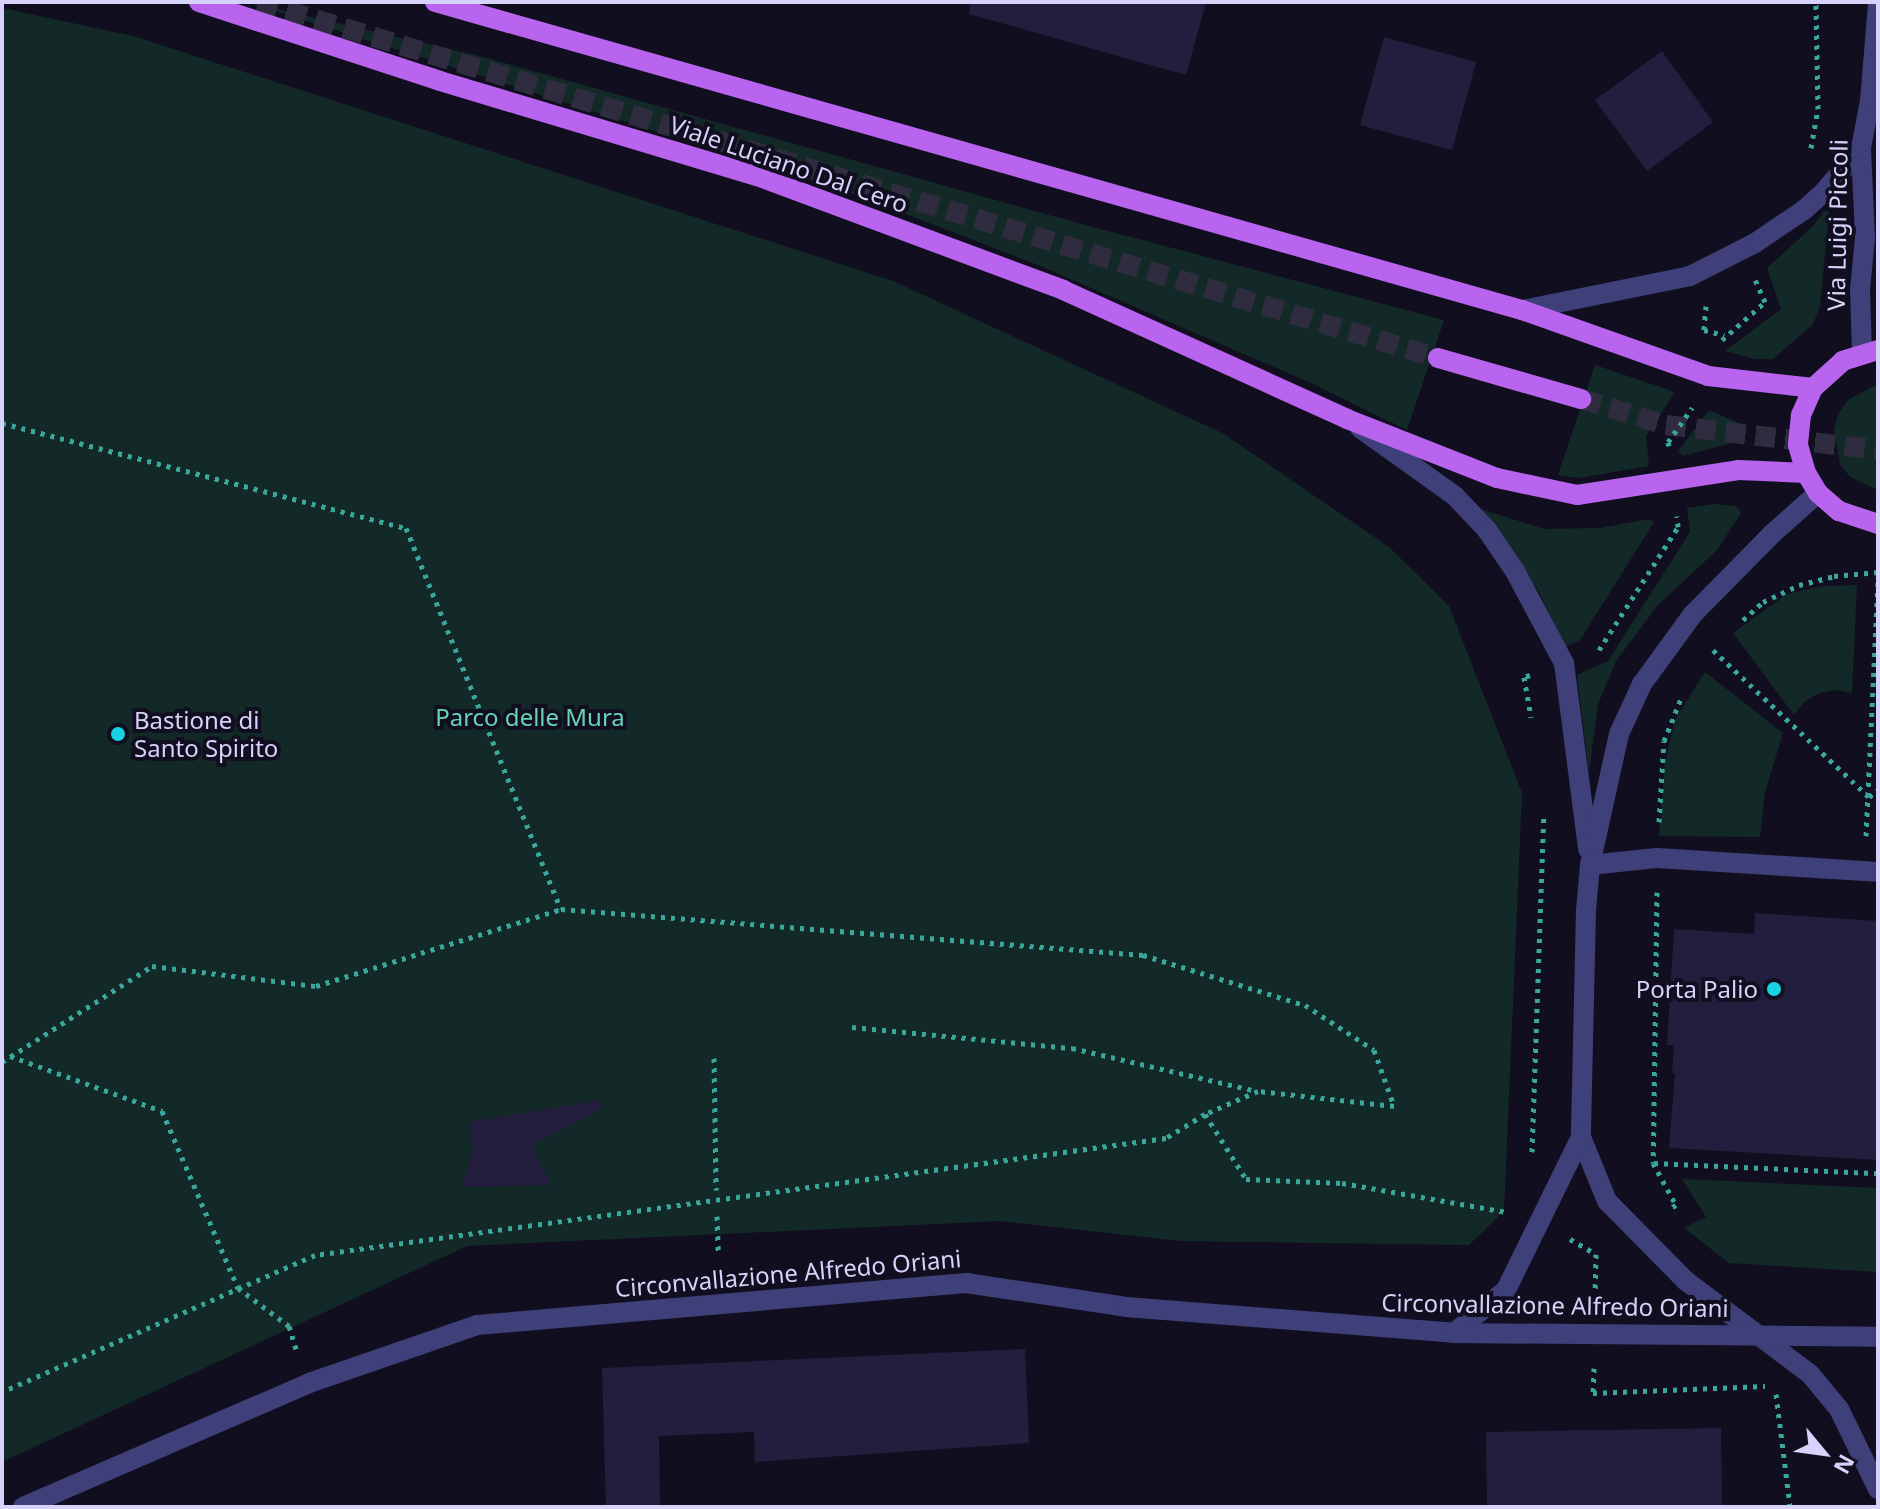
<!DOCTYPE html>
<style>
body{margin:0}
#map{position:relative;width:1880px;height:1509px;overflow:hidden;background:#110f1f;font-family:"Noto Sans",sans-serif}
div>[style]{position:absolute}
.green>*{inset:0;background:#132927}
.building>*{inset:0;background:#231d3e}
.major-tunnel>*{height:20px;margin-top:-10px;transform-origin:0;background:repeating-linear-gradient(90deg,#2f2c40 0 20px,transparent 0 30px)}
.path>*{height:5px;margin-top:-2.5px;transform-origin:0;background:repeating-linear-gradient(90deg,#3aa79d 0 4px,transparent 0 10px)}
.minor>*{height:20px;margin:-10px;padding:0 10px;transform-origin:10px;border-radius:10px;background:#3f3f7a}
.major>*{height:20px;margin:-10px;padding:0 10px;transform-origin:10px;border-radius:10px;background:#b864ef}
.dots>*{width:22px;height:22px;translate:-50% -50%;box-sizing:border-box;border:4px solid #110f1f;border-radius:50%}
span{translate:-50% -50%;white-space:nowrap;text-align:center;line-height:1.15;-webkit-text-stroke:8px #110f1f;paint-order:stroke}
.street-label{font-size:24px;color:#d6d2fa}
.park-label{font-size:24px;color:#66d3b5}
.poi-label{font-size:24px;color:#d6d2fa}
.left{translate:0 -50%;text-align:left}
.right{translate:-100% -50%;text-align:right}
.frame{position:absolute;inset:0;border:4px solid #d6d2fa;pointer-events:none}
.north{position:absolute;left:1784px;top:1413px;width:80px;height:80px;-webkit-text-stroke:6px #110f1f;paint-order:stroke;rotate:119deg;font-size:22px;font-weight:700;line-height:32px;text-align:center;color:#d6d2fa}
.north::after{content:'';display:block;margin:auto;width:28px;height:36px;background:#d6d2fa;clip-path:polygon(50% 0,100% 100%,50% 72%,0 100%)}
</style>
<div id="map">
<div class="green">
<i style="clip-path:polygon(247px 2px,483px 57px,1078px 223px,1444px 320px,1407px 430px,1311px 383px,1038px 265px,854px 194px)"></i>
<i style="clip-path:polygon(2px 8px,133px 36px,893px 281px,1224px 434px,1389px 547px,1449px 606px,1522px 793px,1504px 1211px,1469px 1245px,1181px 1241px,999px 1221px,467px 1246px,2px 1462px)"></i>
<i style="clip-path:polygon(1824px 211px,1829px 211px,1820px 307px,1813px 324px,1773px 359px,1755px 359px,1725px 351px,1781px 309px,1767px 268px,1813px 226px)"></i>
<i style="clip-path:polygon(1595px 365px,1675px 392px,1646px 436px,1649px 466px,1579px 478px,1558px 475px)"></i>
<i style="clip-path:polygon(1878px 384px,1878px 490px,1850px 477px,1840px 464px,1834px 431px,1838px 414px,1848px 400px)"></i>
<i style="clip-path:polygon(1709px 410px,1741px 424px,1743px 440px,1683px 456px,1678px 451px)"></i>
<i style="clip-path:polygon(1714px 504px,1736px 506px,1741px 513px,1717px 550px,1658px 605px,1616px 661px,1598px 704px,1589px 772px,1577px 675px,1608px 661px,1690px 532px,1687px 508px)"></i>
<i style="clip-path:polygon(1477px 508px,1544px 529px,1600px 528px,1649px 519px,1654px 522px,1580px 640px,1565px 647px,1539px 592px)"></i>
<i style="clip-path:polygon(1857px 585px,1852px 693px,1835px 690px,1819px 693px,1804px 702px,1794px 715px,1733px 633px,1787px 594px,1824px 586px)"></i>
<i style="clip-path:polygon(1705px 672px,1783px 733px,1765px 792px,1760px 837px,1659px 836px,1665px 763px,1675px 720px)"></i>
<i style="clip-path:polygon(1682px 1179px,1878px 1188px,1878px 1272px,1729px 1263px,1684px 1228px,1706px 1217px)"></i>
</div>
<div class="building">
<i style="clip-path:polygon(970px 2px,1206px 2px,1186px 75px,969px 14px)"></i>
<i style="clip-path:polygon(1384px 37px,1476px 62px,1452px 150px,1360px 125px)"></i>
<i style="clip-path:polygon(1662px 51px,1713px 122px,1647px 171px,1595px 100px)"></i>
<i style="clip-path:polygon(1755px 913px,1878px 921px,1878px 1160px,1669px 1148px,1675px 1073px,1672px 1073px,1674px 1045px,1667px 1045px,1674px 929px,1754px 934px)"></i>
<i style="clip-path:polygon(601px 1100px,604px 1108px,532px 1145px,551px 1185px,462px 1187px,473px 1149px,469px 1122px)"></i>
<i style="clip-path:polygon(1025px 1349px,1029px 1443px,755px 1462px,754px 1432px,659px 1436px,660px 1507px,606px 1507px,602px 1368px)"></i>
<i style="clip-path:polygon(1721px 1428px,1722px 1507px,1487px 1507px,1486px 1432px)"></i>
</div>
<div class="major-tunnel">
<i style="left:258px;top:2px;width:1233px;rotate:16.79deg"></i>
<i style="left:1581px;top:399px;width:89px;rotate:17deg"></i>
<i style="left:1666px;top:425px;width:213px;rotate:6.7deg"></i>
</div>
<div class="path">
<i style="left:1811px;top:148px;width:40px;rotate:-80deg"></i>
<i style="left:1818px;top:109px;width:107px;rotate:-91.1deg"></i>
<i style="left:1706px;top:306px;width:24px;rotate:95deg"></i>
<i style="left:1704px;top:330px;width:21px;rotate:14deg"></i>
<i style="left:1722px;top:340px;width:57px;rotate:-41.5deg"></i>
<i style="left:1765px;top:302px;width:24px;rotate:-114deg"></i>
<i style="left:2px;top:423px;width:417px;rotate:14.6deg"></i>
<i style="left:406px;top:528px;width:411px;rotate:67.9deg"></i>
<i style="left:561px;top:909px;width:584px;rotate:4.52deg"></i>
<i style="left:1143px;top:955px;width:170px;rotate:17.2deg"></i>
<i style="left:1305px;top:1005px;width:82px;rotate:33.1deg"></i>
<i style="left:1374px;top:1050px;width:59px;rotate:70.3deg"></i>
<i style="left:1394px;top:1106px;width:137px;rotate:-173.7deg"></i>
<i style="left:1258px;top:1091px;width:58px;rotate:156.5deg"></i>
<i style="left:1205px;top:1114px;width:46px;rotate:148.4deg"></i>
<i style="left:1166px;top:1138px;width:859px;rotate:172.17deg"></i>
<i style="left:315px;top:1255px;width:342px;rotate:156.4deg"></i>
<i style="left:1669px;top:446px;width:4px;rotate:-104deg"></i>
<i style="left:1668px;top:442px;width:42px;rotate:-54.8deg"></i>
<i style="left:1743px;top:620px;width:27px;rotate:-42deg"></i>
<i style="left:1763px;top:602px;width:40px;rotate:-25deg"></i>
<i style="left:1799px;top:585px;width:36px;rotate:-14deg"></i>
<i style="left:1834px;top:576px;width:44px;rotate:-5.2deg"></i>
<i style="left:1599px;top:650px;width:146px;rotate:-57.3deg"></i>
<i style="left:1678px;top:527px;width:11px;rotate:-95deg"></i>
<i style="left:1713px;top:650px;width:214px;rotate:43.3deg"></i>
<i style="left:1869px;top:797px;width:11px;rotate:-38deg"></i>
<i style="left:1530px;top:675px;width:6px;rotate:162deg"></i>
<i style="left:1524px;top:677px;width:41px;rotate:80.1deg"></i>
<i style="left:1659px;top:822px;width:81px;rotate:-86.5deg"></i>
<i style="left:1664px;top:741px;width:48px;rotate:-68.2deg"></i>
<i style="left:1866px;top:836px;width:254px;rotate:-87.3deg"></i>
<i style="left:1657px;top:892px;width:271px;rotate:90.8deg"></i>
<i style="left:1653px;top:1163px;width:48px;rotate:61.3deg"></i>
<i style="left:1676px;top:1205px;width:10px;rotate:151deg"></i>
<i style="left:852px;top:1027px;width:221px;rotate:5.5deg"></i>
<i style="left:1072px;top:1048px;width:190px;rotate:13.1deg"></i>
<i style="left:10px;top:1056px;width:162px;rotate:19.9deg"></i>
<i style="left:162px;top:1111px;width:193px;rotate:66.8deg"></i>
<i style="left:238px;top:1288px;width:64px;rotate:36.7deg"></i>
<i style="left:289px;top:1326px;width:24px;rotate:73deg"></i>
<i style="left:714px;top:1058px;width:132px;rotate:89.1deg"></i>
<i style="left:2px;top:1062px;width:178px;rotate:-32.6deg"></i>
<i style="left:152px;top:966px;width:165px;rotate:7deg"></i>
<i style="left:316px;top:986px;width:257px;rotate:-17.4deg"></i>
<i style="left:1205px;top:1114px;width:77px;rotate:57.8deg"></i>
<i style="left:1246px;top:1179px;width:96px;rotate:2.4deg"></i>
<i style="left:1342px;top:1183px;width:167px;rotate:10deg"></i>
<i style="left:1532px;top:1152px;width:338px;rotate:-88deg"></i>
<i style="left:1654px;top:1163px;width:224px;rotate:2.6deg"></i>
<i style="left:717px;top:1216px;width:38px;rotate:88deg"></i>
<i style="left:1570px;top:1239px;width:30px;rotate:30deg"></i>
<i style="left:1596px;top:1254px;width:44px;rotate:91.3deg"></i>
<i style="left:1594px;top:1368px;width:25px;rotate:92deg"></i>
<i style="left:1593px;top:1393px;width:172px;rotate:-2.3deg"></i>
<i style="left:1776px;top:1394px;width:114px;rotate:82.9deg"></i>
</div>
<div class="minor">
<i style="left:1522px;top:310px;width:171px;rotate:-11.4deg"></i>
<i style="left:1690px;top:276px;width:73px;rotate:-26.9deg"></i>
<i style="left:1755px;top:243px;width:59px;rotate:-34deg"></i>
<i style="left:1804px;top:210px;width:25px;rotate:-42deg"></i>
<i style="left:1823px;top:193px;width:59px;rotate:-49.8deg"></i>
<i style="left:1862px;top:353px;width:63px;rotate:-91.8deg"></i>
<i style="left:1860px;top:290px;width:53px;rotate:-84.6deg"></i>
<i style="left:1865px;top:237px;width:89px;rotate:-92.6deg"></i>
<i style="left:1861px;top:148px;width:48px;rotate:-79.2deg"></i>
<i style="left:1870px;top:101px;width:98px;rotate:-85.3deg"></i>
<i style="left:1360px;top:428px;width:117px;rotate:35.6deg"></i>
<i style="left:1455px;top:496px;width:47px;rotate:46.7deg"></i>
<i style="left:1487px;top:530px;width:50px;rotate:55.7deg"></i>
<i style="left:1515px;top:571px;width:104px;rotate:62deg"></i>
<i style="left:1564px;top:663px;width:188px;rotate:82.6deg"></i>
<i style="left:1818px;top:493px;width:62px;rotate:138.3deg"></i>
<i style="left:1772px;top:534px;width:112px;rotate:134.6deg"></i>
<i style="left:1693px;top:614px;width:87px;rotate:126.1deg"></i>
<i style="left:1642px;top:684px;width:55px;rotate:114.7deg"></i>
<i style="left:1619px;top:734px;width:134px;rotate:102.5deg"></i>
<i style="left:1590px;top:865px;width:46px;rotate:95deg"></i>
<i style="left:1586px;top:911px;width:226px;rotate:91.3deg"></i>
<i style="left:1581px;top:1137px;width:69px;rotate:67.9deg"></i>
<i style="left:1607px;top:1201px;width:112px;rotate:45.4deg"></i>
<i style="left:1686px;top:1281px;width:155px;rotate:36.9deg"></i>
<i style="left:1810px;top:1374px;width:45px;rotate:50.4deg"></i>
<i style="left:1839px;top:1409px;width:89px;rotate:64deg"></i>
<i style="left:1590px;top:865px;width:67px;rotate:-6deg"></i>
<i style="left:1657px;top:858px;width:221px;rotate:3.6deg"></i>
<i style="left:1454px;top:1333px;width:67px;rotate:-39.6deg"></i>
<i style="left:1506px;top:1290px;width:170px;rotate:-63.9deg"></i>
<i style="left:23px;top:1507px;width:312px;rotate:-23.4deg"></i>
<i style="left:309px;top:1383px;width:178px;rotate:-19deg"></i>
<i style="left:477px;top:1325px;width:491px;rotate:-4.9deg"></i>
<i style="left:966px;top:1283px;width:162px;rotate:8.5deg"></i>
<i style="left:1126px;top:1307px;width:329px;rotate:4.5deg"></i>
<i style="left:1454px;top:1333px;width:424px;rotate:0.5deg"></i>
</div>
<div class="major">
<i style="left:199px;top:2px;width:254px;rotate:18.1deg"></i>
<i style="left:440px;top:81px;width:331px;rotate:16.7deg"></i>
<i style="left:757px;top:176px;width:327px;rotate:20.4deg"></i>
<i style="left:1063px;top:290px;width:312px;rotate:24.4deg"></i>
<i style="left:1347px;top:419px;width:161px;rotate:21.5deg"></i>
<i style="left:1497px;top:478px;width:82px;rotate:12deg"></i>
<i style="left:1577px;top:495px;width:163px;rotate:-8.8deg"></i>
<i style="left:1738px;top:470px;width:68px;rotate:2.5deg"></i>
<i style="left:435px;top:2px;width:1130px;rotate:15.82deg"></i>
<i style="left:1522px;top:310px;width:197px;rotate:19.5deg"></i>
<i style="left:1708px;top:376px;width:106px;rotate:6.5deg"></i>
<i style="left:1878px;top:350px;width:37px;rotate:163deg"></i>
<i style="left:1843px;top:361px;width:40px;rotate:138deg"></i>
<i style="left:1813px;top:388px;width:30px;rotate:114deg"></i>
<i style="left:1801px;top:415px;width:30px;rotate:96deg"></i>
<i style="left:1798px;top:445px;width:29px;rotate:74deg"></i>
<i style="left:1806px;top:473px;width:23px;rotate:59deg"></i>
<i style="left:1818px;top:493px;width:28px;rotate:41deg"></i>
<i style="left:1839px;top:511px;width:41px;rotate:18.4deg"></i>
<i style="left:1438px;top:358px;width:149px;rotate:16deg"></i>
</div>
<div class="dots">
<i style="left:118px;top:734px;background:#17d2e2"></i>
<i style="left:1774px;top:989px;background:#17d2e2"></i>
</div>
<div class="street-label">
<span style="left:789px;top:164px;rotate:19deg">Viale Luciano Dal Cero</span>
<span style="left:1837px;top:225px;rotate:-89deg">Via Luigi Piccoli</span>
<span style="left:788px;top:1273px;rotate:-5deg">Circonvallazione Alfredo Oriani</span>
<span style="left:1555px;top:1305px;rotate:1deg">Circonvallazione Alfredo Oriani</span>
</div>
<div class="park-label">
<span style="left:530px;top:717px">Parco delle Mura</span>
</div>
<div class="poi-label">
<span class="left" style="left:134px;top:734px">Bastione di<br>Santo Spirito</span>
<span class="right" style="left:1758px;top:989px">Porta Palio</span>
</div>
<div class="frame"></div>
<div class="north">N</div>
</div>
